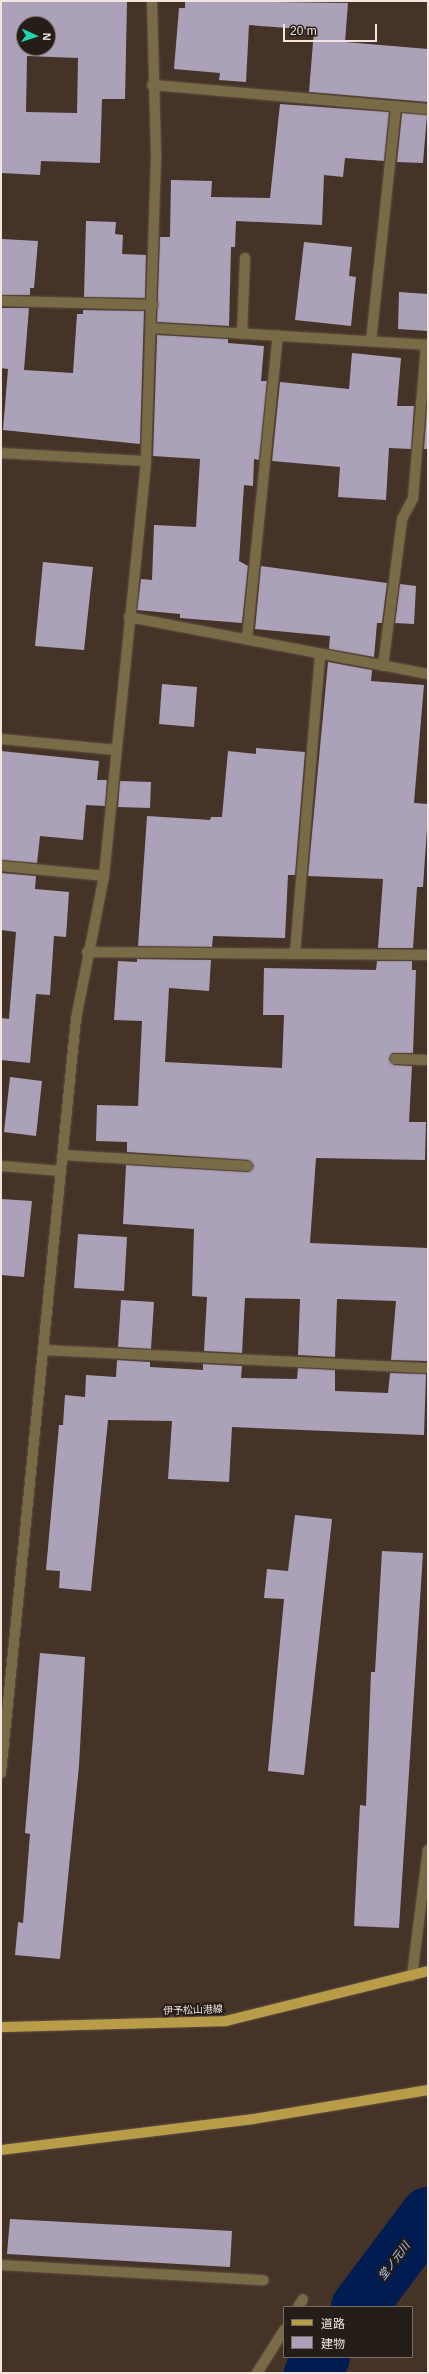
<!DOCTYPE html>
<meta charset="utf-8">
<style>
body{margin:0}
#map{position:relative;width:429px;height:2374px;overflow:hidden;background:#463327;font-family:Helvetica,"Noto Sans JP",sans-serif}
div>[style]{position:absolute}
.river>*{height:56px;margin:-28px;padding:0 28px;transform-origin:28px;border-radius:28px;background:#001c50}
.building>*{inset:0;background:#aba2b9}
.roads{filter:drop-shadow(0 0 1px #624f44) drop-shadow(0 0 1px #624f44)}
.street>*{height:10px;margin:-5px;padding:0 5px;transform-origin:5px;border-radius:5px;background:#786b45}
.primary>*{height:10px;margin:-5px;padding:0 5px;transform-origin:5px;border-radius:5px;background:#b89c48}
span{translate:-50% -50%;white-space:nowrap;text-align:center;line-height:1.15;-webkit-text-stroke:4px #251d18;paint-order:stroke}
.street-label{font-size:10px;color:#f2e5de}
.water-label{font-size:11px;color:#b0caf2;font-style:italic}
.frame{position:absolute;inset:0;border:2px solid #f2e5de;pointer-events:none}
.legend{position:absolute;left:283px;top:2306px;width:130px;height:52px;box-sizing:border-box;background:#251d18;border:1px solid #776d67;margin:0;padding:5px 7px;list-style:none;font-size:12px;color:#f2e5de}
.legend li{display:flex;align-items:center;gap:8px;height:20px}
.legend b{width:20px;border:1px solid #776d67}
.north{position:absolute;left:16px;top:16px;width:40px;height:40px;box-sizing:border-box;background:#251d18;border:1px solid #776d67;border-radius:50%;rotate:93deg;font-size:11px;font-weight:700;line-height:16px;text-align:center;color:#f2e5de}
.north::after{content:'';display:block;margin:auto;width:14px;height:18px;background:#1ed5b1;clip-path:polygon(50% 0,100% 100%,50% 72%,0 100%)}
.scale{position:absolute;left:283px;top:24px;width:94px;height:18px;box-sizing:border-box;border:2px solid #f2e5de;border-top:0;padding-left:5px;font-size:12px;line-height:14px;white-space:nowrap;color:#f2e5de;-webkit-text-stroke:3px #251d18;paint-order:stroke}
</style>
<div id="map">
<div class="river">
<i style="left:359px;top:2307px;width:115px;rotate:-53.1deg"></i>
<i style="left:312px;top:2373px;width:19px;rotate:-58deg"></i>
</div>
<div class="building">
<i style="clip-path:polygon(evenodd,1px 1px,127px 1px,125px 99px,102px 99px,100px 163px,41px 161px,40px 175px,1px 173px,1px 1px,24px 24px,48px 24px,48px 48px,24px 48px,24px 24px,1px 1px,27px 56px,78px 58px,77px 113px,26px 112px,27px 56px)"></i>
<i style="clip-path:polygon(185px 1px,348px 3px,345px 42px,428px 49px,428px 102px,309px 92px,314px 30px,249px 25px,246px 82px,219px 80px,220px 73px,174px 69px,179px 8px,185px 8px)"></i>
<i style="clip-path:polygon(280px 104px,389px 112px,384px 161px,345px 158px,343px 177px,324px 175px,322px 225px,236px 221px,235px 247px,231px 247px,229px 326px,157px 322px,160px 237px,170px 237px,171px 180px,212px 181px,211px 197px,270px 198px)"></i>
<i style="clip-path:polygon(402px 113px,427px 115px,423px 163px,397px 162px)"></i>
<i style="clip-path:polygon(86px 221px,116px 222px,115px 234px,123px 235px,122px 254px,146px 255px,145px 298px,84px 297px)"></i>
<i style="clip-path:polygon(2px 239px,38px 241px,34px 288px,30px 288px,30px 295px,1px 295px)"></i>
<i style="clip-path:polygon(304px 242px,352px 247px,349px 276px,356px 277px,351px 326px,295px 320px)"></i>
<i style="clip-path:polygon(399px 292px,428px 294px,428px 331px,398px 329px)"></i>
<i style="clip-path:polygon(1px 308px,29px 308px,24px 370px,73px 373px,77px 314px,83px 314px,83px 310px,144px 311px,140px 444px,3px 430px,8px 369px,1px 368px)"></i>
<i style="clip-path:polygon(157px 335px,228px 339px,228px 343px,264px 346px,261px 381px,267px 381px,259px 460px,254px 459px,253px 486px,244px 485px,239px 561px,248px 566px,242px 623px,180px 618px,180px 614px,137px 610px,141px 579px,152px 580px,154px 525px,196px 527px,200px 459px,153px 456px)"></i>
<i style="clip-path:polygon(352px 353px,401px 358px,397px 406px,414px 406px,411px 449px,389px 448px,386px 500px,338px 497px,340px 467px,272px 461px,280px 382px,349px 389px)"></i>
<i style="clip-path:polygon(427px 407px,428px 407px,428px 449px,424px 449px)"></i>
<i style="clip-path:polygon(43px 562px,93px 567px,84px 650px,35px 646px)"></i>
<i style="clip-path:polygon(261px 566px,387px 583px,382px 623px,377px 623px,374px 657px,329px 649px,330px 636px,255px 629px)"></i>
<i style="clip-path:polygon(400px 584px,416px 586px,414px 624px,395px 623px)"></i>
<i style="clip-path:polygon(328px 662px,372px 670px,371px 681px,424px 685px,414px 803px,428px 804px,428px 814px,423px 887px,417px 887px,413px 948px,378px 948px,383px 879px,308px 876px)"></i>
<i style="clip-path:polygon(162px 684px,197px 687px,194px 727px,159px 724px)"></i>
<i style="clip-path:polygon(256px 748px,305px 752px,295px 875px,288px 875px,285px 938px,213px 936px,212px 947px,138px 946px,147px 816px,210px 820px,211px 817px,222px 817px,228px 751px,256px 754px)"></i>
<i style="clip-path:polygon(1px 751px,99px 761px,97px 780px,107px 780px,105px 806px,86px 805px,83px 840px,40px 836px,37px 863px,1px 860px)"></i>
<i style="clip-path:polygon(120px 781px,151px 782px,150px 808px,118px 807px)"></i>
<i style="clip-path:polygon(1px 873px,36px 876px,35px 889px,69px 892px,66px 937px,54px 936px,50px 995px,36px 994px,30px 1063px,1px 1060px,1px 1018px,9px 1019px,16px 932px,1px 930px)"></i>
<i style="clip-path:polygon(137px 959px,211px 960px,209px 991px,169px 988px,165px 1062px,282px 1068px,284px 1015px,263px 1015px,264px 968px,376px 970px,377px 961px,412px 961px,412px 970px,416px 970px,413px 1053px,392px 1053px,389px 1059px,394px 1065px,412px 1066px,409px 1122px,426px 1122px,425px 1160px,316px 1158px,310px 1243px,428px 1248px,427px 1361px,391px 1360px,396px 1301px,337px 1299px,335px 1357px,298px 1355px,300px 1299px,245px 1298px,242px 1353px,204px 1351px,207px 1297px,192px 1296px,194px 1229px,123px 1224px,126px 1165px,248px 1172px,254px 1166px,248px 1160px,127px 1152px,127px 1142px,96px 1141px,97px 1105px,138px 1106px,142px 1021px,114px 1020px,118px 961px,137px 962px)"></i>
<i style="clip-path:polygon(10px 1077px,42px 1081px,36px 1136px,4px 1132px)"></i>
<i style="clip-path:polygon(1px 1199px,32px 1201px,24px 1277px,1px 1275px)"></i>
<i style="clip-path:polygon(78px 1234px,127px 1237px,124px 1291px,74px 1288px)"></i>
<i style="clip-path:polygon(121px 1300px,154px 1302px,151px 1349px,118px 1347px)"></i>
<i style="clip-path:polygon(117px 1360px,150px 1362px,150px 1367px,203px 1370px,203px 1364px,242px 1366px,241px 1378px,297px 1379px,298px 1368px,335px 1370px,335px 1391px,388px 1393px,390px 1373px,426px 1374px,424px 1435px,232px 1427px,229px 1482px,168px 1479px,172px 1421px,108px 1420px,91px 1591px,59px 1588px,60px 1571px,46px 1570px,59px 1425px,63px 1425px,65px 1395px,85px 1397px,86px 1375px,116px 1377px)"></i>
<i style="clip-path:polygon(295px 1515px,332px 1519px,304px 1775px,268px 1771px,284px 1599px,264px 1598px,267px 1569px,288px 1571px)"></i>
<i style="clip-path:polygon(382px 1551px,423px 1553px,399px 1928px,354px 1926px,360px 1805px,366px 1806px,371px 1672px,375px 1672px)"></i>
<i style="clip-path:polygon(40px 1653px,85px 1657px,79px 1766px,60px 1959px,15px 1955px,18px 1922px,23px 1923px,30px 1834px,25px 1833px)"></i>
<i style="clip-path:polygon(10px 2219px,232px 2231px,230px 2267px,7px 2254px)"></i>
</div>
<div class="roads">
<div class="street">
<i style="left:152px;top:85px;width:277px;rotate:5deg"></i>
<i style="left:1px;top:301px;width:152px;rotate:1.5deg"></i>
<i style="left:152px;top:328px;width:277px;rotate:3.5deg"></i>
<i style="left:242px;top:334px;width:76px;rotate:-87.7deg"></i>
<i style="left:371px;top:341px;width:236px;rotate:-83.9deg"></i>
<i style="left:1px;top:453px;width:145px;rotate:3.2deg"></i>
<i style="left:129px;top:617px;width:304px;rotate:10.8deg"></i>
<i style="left:247px;top:639px;width:305px;rotate:-84.2deg"></i>
<i style="left:383px;top:666px;width:148px;rotate:-82.6deg"></i>
<i style="left:402px;top:519px;width:24px;rotate:-62deg"></i>
<i style="left:413px;top:498px;width:154px;rotate:-85.1deg"></i>
<i style="left:1px;top:739px;width:116px;rotate:5.5deg"></i>
<i style="left:1px;top:866px;width:103px;rotate:5.5deg"></i>
<i style="left:87px;top:952px;width:341px;rotate:0.5deg"></i>
<i style="left:295px;top:953px;width:300px;rotate:-85.2deg"></i>
<i style="left:395px;top:1059px;width:33px;rotate:2deg"></i>
<i style="left:63px;top:1155px;width:185px;rotate:3.4deg"></i>
<i style="left:1px;top:1166px;width:60px;rotate:4.8deg"></i>
<i style="left:43px;top:1350px;width:385px;rotate:2.7deg"></i>
<i style="left:1px;top:1773px;width:758px;rotate:-84.32deg"></i>
<i style="left:76px;top:1019px;width:146px;rotate:-78.9deg"></i>
<i style="left:104px;top:876px;width:417px;rotate:-84.2deg"></i>
<i style="left:146px;top:461px;width:308px;rotate:-88.1deg"></i>
<i style="left:156px;top:153px;width:152px;rotate:-91.5deg"></i>
<i style="left:412px;top:1976px;width:127px;rotate:-82.8deg"></i>
<i style="left:1px;top:2265px;width:263px;rotate:3.3deg"></i>
<i style="left:298px;top:2307px;width:9px;rotate:-58deg"></i>
<i style="left:257px;top:2373px;width:51px;rotate:-57.9deg"></i>
</div>
<div class="primary">
<i style="left:1px;top:2027px;width:225px;rotate:-1.5deg"></i>
<i style="left:226px;top:2021px;width:208px;rotate:-13.9deg"></i>
<i style="left:1px;top:2150px;width:254px;rotate:-7deg"></i>
<i style="left:253px;top:2119px;width:177px;rotate:-9.4deg"></i>
</div>
</div>
<div class="street-label">
<span style="left:193px;top:2010px;rotate:-2deg">伊予松山港線</span>
</div>
<div class="water-label">
<span style="left:394px;top:2261px;rotate:-53deg">堂ノ元川</span>
</div>
<div class="frame"></div>
<ul class="legend">
<li><b style="height:5px;background:#b89c48"></b>道路</li>
<li><b style="height:11px;background:#aba2b9"></b>建物</li>
</ul>
<div class="north">N</div>
<div class="scale">20 m</div>
</div>
